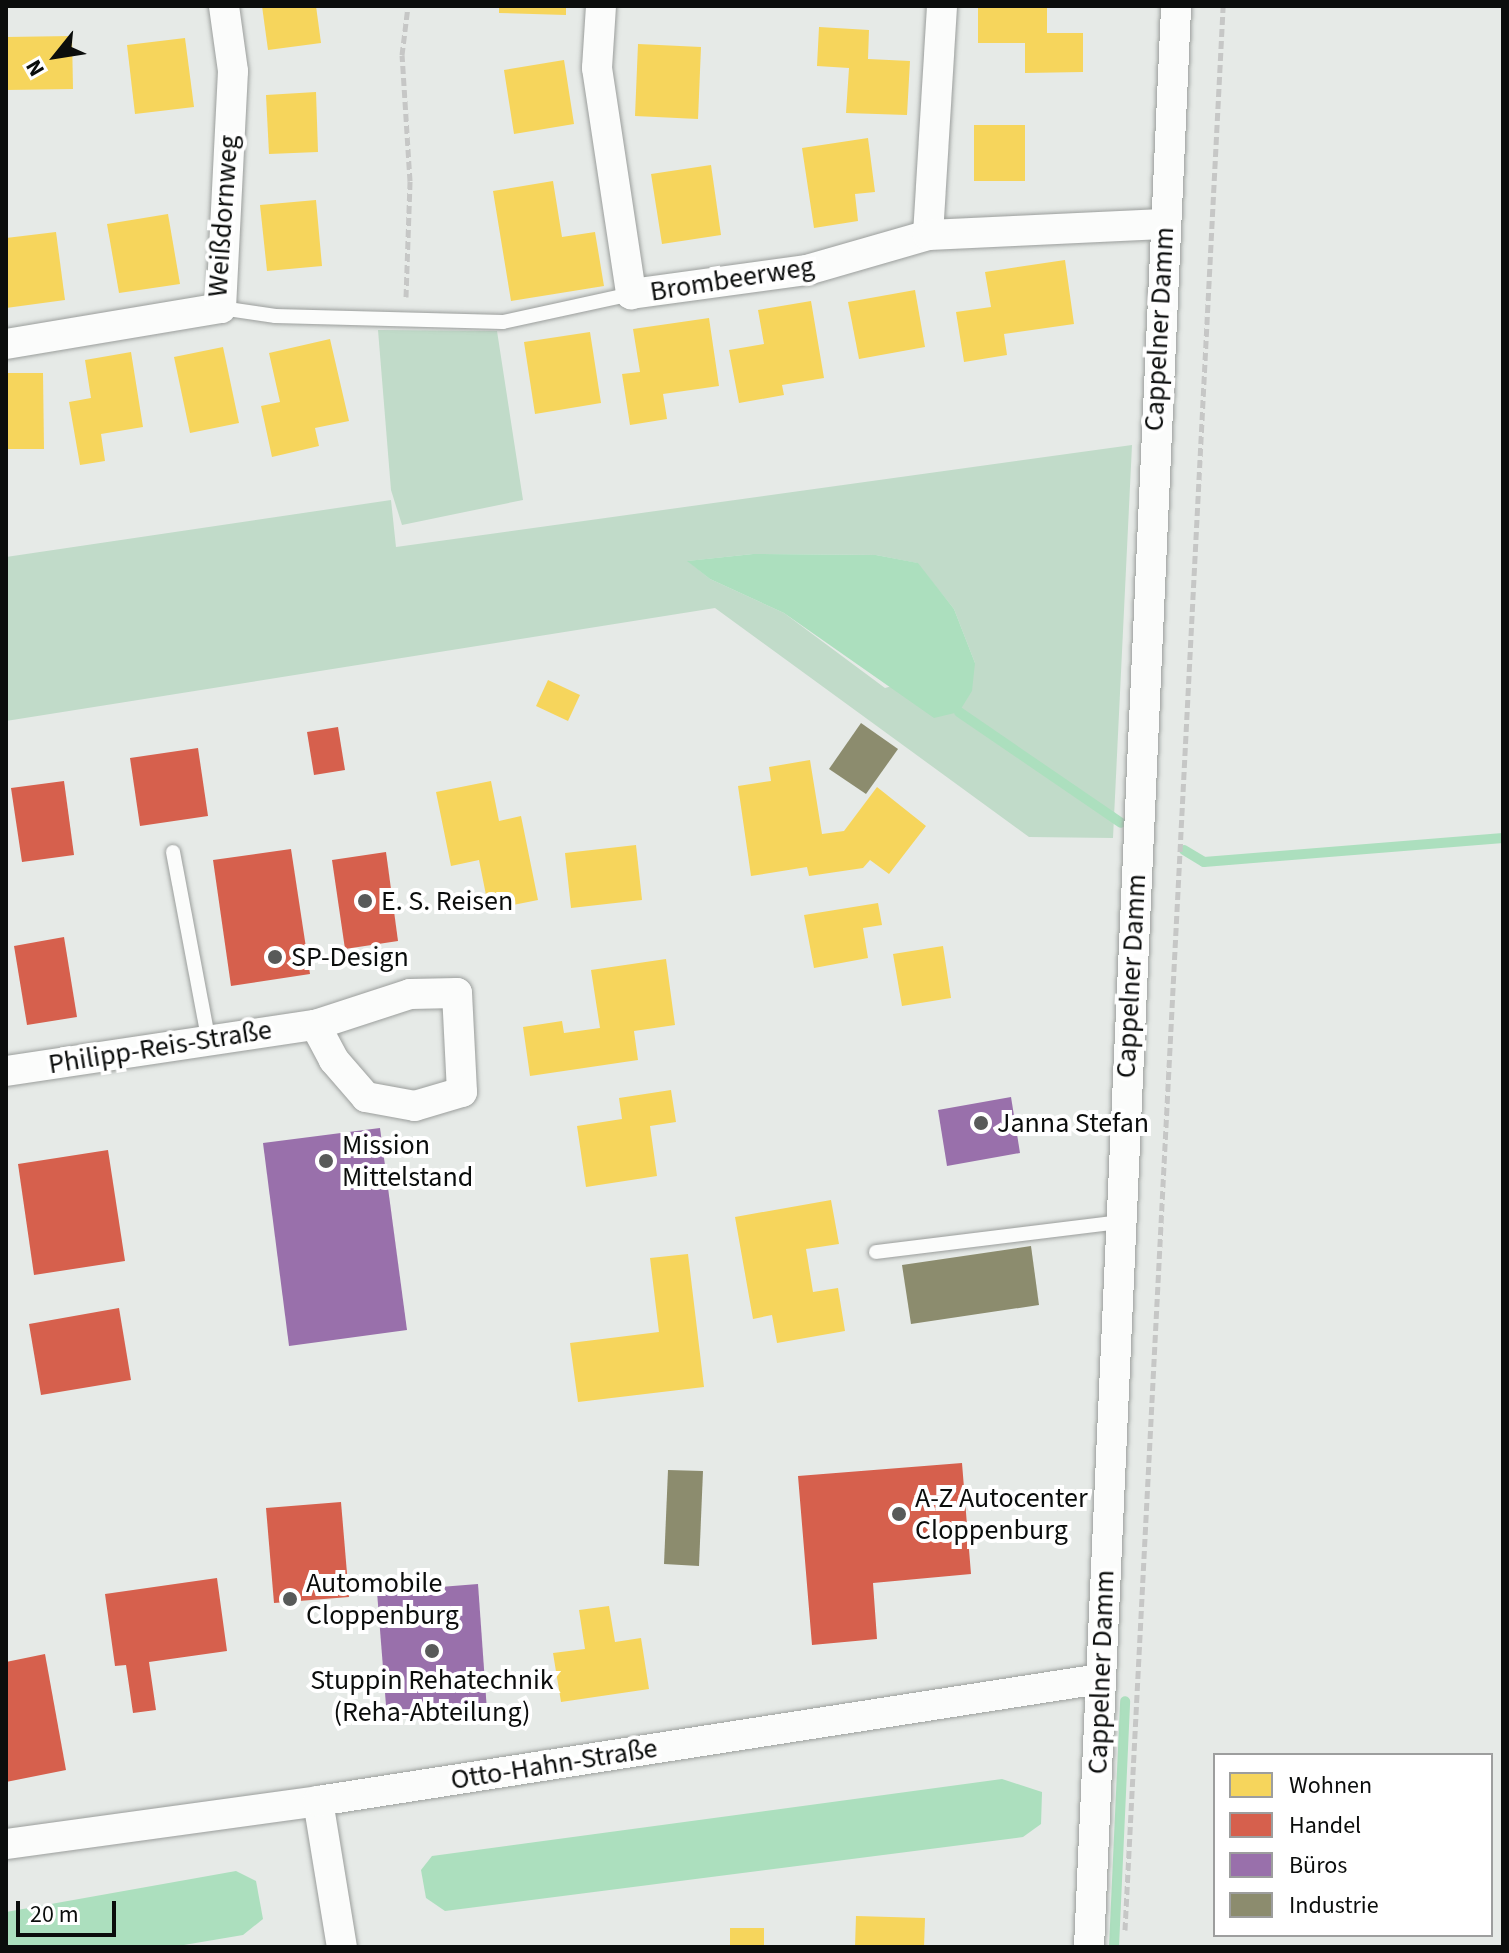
<!DOCTYPE html>
<meta charset="utf-8">
<style>
body{margin:0}
#map{position:relative;width:1509px;height:1953px;overflow:hidden;background:#e6eae7;font-family:"Source Sans 3",sans-serif}
div>[style]{position:absolute}
.green>*{inset:0;background:#c1dbc9}
.water>*{inset:0;background:#acdfbe}
.homes>*{inset:0;background:#f6d55c}
.shops>*{inset:0;background:#d6604d}
.offices>*{inset:0;background:#9970ab}
.industry>*{inset:0;background:#8c8c6e}
.stream>*{height:10px;margin:-5px;padding:0 5px;transform-origin:5px;border-radius:5px;background:#acdfbe}
.path>*{height:5px;margin-top:-2.5px;transform-origin:0;background:repeating-linear-gradient(90deg,#c6c7c6 0 8px,transparent 0 12px)}
.roads{filter:drop-shadow(0 0 2px #9b9e9c) drop-shadow(0 0 2px #9b9e9c)}
.lane>*{height:14px;margin:-7px;padding:0 7px;transform-origin:7px;border-radius:7px;background:#fbfcfb}
.street>*{height:30px;margin:-15px;padding:0 15px;transform-origin:15px;border-radius:15px;background:#fbfcfb}
.dots>*{width:22px;height:22px;translate:-50% -50%;box-sizing:border-box;border:4px solid #fff;border-radius:50%}
span{translate:-50% -50%;white-space:nowrap;text-align:center;line-height:1.15;-webkit-text-stroke:8px #fff;paint-order:stroke}
.street-label{font-size:28px;color:#0b0d0c}
.poi-label{font-size:28px;color:#0b0d0c}
.left{translate:0 -50%;text-align:left}
.frame{position:absolute;inset:0;border:8px solid #0b0d0c;pointer-events:none}
.legend{position:absolute;left:1213px;top:1753px;width:280px;height:184px;box-sizing:border-box;background:#fff;border:2px solid #9d9e9e;margin:0;padding:10px 14px;list-style:none;font-size:24px;color:#0b0d0c}
.legend li{display:flex;align-items:center;gap:16px;height:40px}
.legend b{width:40px;border:2px solid #9d9e9e}
.north{position:absolute;left:16px;top:16px;width:80px;height:80px;-webkit-text-stroke:6px #fff;paint-order:stroke;rotate:240deg;font-size:22px;font-weight:700;line-height:32px;text-align:center;color:#0b0d0c}
.north::after{content:'';display:block;margin:auto;width:28px;height:36px;background:#0b0d0c;clip-path:polygon(50% 0,100% 100%,50% 72%,0 100%)}
.scale{position:absolute;left:16px;top:1901px;width:100px;height:36px;box-sizing:border-box;border:4px solid #0b0d0c;border-top:0;padding-left:10px;font-size:24px;line-height:28px;white-space:nowrap;color:#0b0d0c;-webkit-text-stroke:6px #fff;paint-order:stroke}
</style>
<div id="map">
<div class="green">
<i style="clip-path:polygon(378px 330px,497px 331px,523px 500px,402px 525px,391px 490px)"></i>
<i style="clip-path:polygon(evenodd,1132px 445px,1113px 838px,1029px 837px,715px 608px,6px 721px,6px 557px,391px 500px,396px 547px,1132px 445px,753px 554px,876px 555px,917px 563px,954px 609px,975px 663px,885px 688px,784px 613px,710px 579px,688px 561px,753px 554px)"></i>
</div>
<div class="water">
<i style="clip-path:polygon(753px 554px,876px 555px,918px 563px,954px 609px,975px 663px,972px 691px,959px 712px,934px 718px,784px 613px,710px 579px,687px 561px)"></i>
<i style="clip-path:polygon(1002px 1779px,1042px 1792px,1041px 1824px,1023px 1837px,445px 1911px,426px 1898px,421px 1870px,432px 1856px)"></i>
<i style="clip-path:polygon(236px 1871px,256px 1881px,263px 1919px,243px 1935px,172px 1947px,6px 1947px,6px 1912px)"></i>
</div>
<div class="homes">
<i style="clip-path:polygon(262px 6px,316px 6px,321px 43px,268px 50px)"></i>
<i style="clip-path:polygon(499px 6px,566px 6px,566px 15px,499px 13px)"></i>
<i style="clip-path:polygon(978px 6px,1047px 6px,1047px 33px,1083px 33px,1083px 72px,1025px 73px,1025px 43px,978px 43px)"></i>
<i style="clip-path:polygon(819px 27px,869px 30px,868px 59px,910px 61px,907px 115px,846px 113px,849px 68px,817px 66px)"></i>
<i style="clip-path:polygon(72px 36px,73px 89px,6px 90px,6px 37px)"></i>
<i style="clip-path:polygon(185px 38px,194px 107px,135px 114px,127px 45px)"></i>
<i style="clip-path:polygon(638px 44px,701px 47px,698px 119px,635px 116px)"></i>
<i style="clip-path:polygon(564px 60px,574px 124px,514px 134px,504px 70px)"></i>
<i style="clip-path:polygon(316px 92px,318px 152px,269px 154px,266px 95px)"></i>
<i style="clip-path:polygon(974px 125px,1025px 125px,1025px 181px,974px 181px)"></i>
<i style="clip-path:polygon(868px 138px,875px 192px,855px 194px,858px 221px,814px 228px,802px 148px)"></i>
<i style="clip-path:polygon(711px 165px,721px 235px,662px 244px,651px 174px)"></i>
<i style="clip-path:polygon(553px 181px,562px 237px,595px 232px,604px 286px,511px 301px,493px 191px)"></i>
<i style="clip-path:polygon(316px 200px,322px 266px,267px 271px,260px 205px)"></i>
<i style="clip-path:polygon(168px 214px,180px 284px,119px 293px,107px 224px)"></i>
<i style="clip-path:polygon(56px 232px,65px 300px,6px 308px,6px 238px)"></i>
<i style="clip-path:polygon(1065px 260px,1074px 324px,1004px 334px,1007px 355px,964px 362px,956px 312px,991px 307px,985px 272px)"></i>
<i style="clip-path:polygon(915px 290px,925px 347px,859px 359px,848px 302px)"></i>
<i style="clip-path:polygon(811px 301px,824px 378px,782px 385px,784px 395px,739px 403px,729px 350px,764px 344px,758px 310px)"></i>
<i style="clip-path:polygon(709px 318px,719px 386px,663px 394px,667px 419px,630px 425px,622px 374px,640px 372px,633px 329px)"></i>
<i style="clip-path:polygon(590px 332px,601px 403px,535px 414px,524px 342px)"></i>
<i style="clip-path:polygon(330px 339px,349px 421px,315px 428px,319px 446px,272px 457px,261px 406px,280px 402px,269px 353px)"></i>
<i style="clip-path:polygon(223px 347px,239px 423px,190px 433px,174px 357px)"></i>
<i style="clip-path:polygon(131px 352px,143px 427px,101px 434px,105px 461px,80px 465px,69px 402px,91px 398px,85px 360px)"></i>
<i style="clip-path:polygon(6px 373px,43px 373px,44px 449px,6px 449px)"></i>
<i style="clip-path:polygon(548px 680px,580px 695px,568px 721px,536px 706px)"></i>
<i style="clip-path:polygon(810px 760px,822px 834px,844px 831px,877px 787px,926px 826px,889px 874px,870px 860px,863px 868px,809px 876px,807px 867px,751px 876px,738px 786px,771px 781px,769px 767px)"></i>
<i style="clip-path:polygon(491px 781px,499px 821px,521px 816px,538px 900px,489px 910px,479px 860px,451px 866px,436px 792px)"></i>
<i style="clip-path:polygon(636px 845px,642px 900px,571px 908px,565px 853px)"></i>
<i style="clip-path:polygon(878px 903px,882px 925px,863px 928px,868px 958px,814px 968px,804px 915px)"></i>
<i style="clip-path:polygon(943px 946px,951px 998px,902px 1006px,893px 954px)"></i>
<i style="clip-path:polygon(666px 959px,675px 1025px,634px 1031px,638px 1060px,530px 1076px,523px 1027px,562px 1021px,564px 1033px,600px 1028px,591px 970px)"></i>
<i style="clip-path:polygon(671px 1090px,676px 1122px,650px 1126px,657px 1176px,586px 1187px,577px 1126px,622px 1119px,619px 1098px)"></i>
<i style="clip-path:polygon(831px 1200px,839px 1244px,806px 1249px,813px 1292px,838px 1288px,845px 1331px,777px 1343px,772px 1315px,753px 1319px,735px 1217px)"></i>
<i style="clip-path:polygon(688px 1254px,704px 1387px,578px 1402px,570px 1343px,659px 1332px,650px 1258px)"></i>
<i style="clip-path:polygon(609px 1606px,615px 1642px,641px 1638px,649px 1689px,561px 1702px,553px 1653px,585px 1649px,579px 1610px)"></i>
<i style="clip-path:polygon(856px 1916px,925px 1918px,924px 1947px,855px 1947px)"></i>
<i style="clip-path:polygon(730px 1928px,764px 1928px,764px 1947px,730px 1947px)"></i>
</div>
<div class="shops">
<i style="clip-path:polygon(338px 727px,345px 770px,314px 775px,307px 732px)"></i>
<i style="clip-path:polygon(198px 748px,208px 816px,140px 826px,130px 758px)"></i>
<i style="clip-path:polygon(64px 781px,74px 855px,22px 862px,11px 788px)"></i>
<i style="clip-path:polygon(291px 849px,310px 974px,231px 986px,213px 860px)"></i>
<i style="clip-path:polygon(386px 852px,398px 941px,345px 949px,332px 860px)"></i>
<i style="clip-path:polygon(64px 937px,77px 1017px,27px 1025px,14px 946px)"></i>
<i style="clip-path:polygon(108px 1150px,125px 1261px,34px 1275px,18px 1164px)"></i>
<i style="clip-path:polygon(119px 1308px,131px 1380px,41px 1395px,29px 1324px)"></i>
<i style="clip-path:polygon(962px 1463px,971px 1574px,873px 1583px,877px 1639px,812px 1645px,798px 1476px)"></i>
<i style="clip-path:polygon(341px 1502px,349px 1597px,274px 1603px,266px 1508px)"></i>
<i style="clip-path:polygon(217px 1578px,227px 1651px,149px 1662px,156px 1710px,133px 1713px,126px 1665px,115px 1666px,105px 1594px)"></i>
<i style="clip-path:polygon(45px 1654px,66px 1770px,6px 1782px,6px 1662px)"></i>
</div>
<div class="offices">
<i style="clip-path:polygon(1011px 1097px,1020px 1153px,947px 1166px,938px 1110px)"></i>
<i style="clip-path:polygon(380px 1128px,407px 1330px,289px 1346px,263px 1143px)"></i>
<i style="clip-path:polygon(478px 1584px,487px 1711px,387px 1718px,377px 1592px)"></i>
</div>
<div class="industry">
<i style="clip-path:polygon(861px 723px,898px 749px,866px 794px,829px 769px)"></i>
<i style="clip-path:polygon(1031px 1246px,1039px 1305px,911px 1324px,902px 1265px)"></i>
<i style="clip-path:polygon(668px 1470px,703px 1471px,699px 1566px,664px 1564px)"></i>
</div>
<div class="stream">
<i style="left:959px;top:712px;width:196px;rotate:34.4deg"></i>
<i style="left:1184px;top:850px;width:23px;rotate:31deg"></i>
<i style="left:1204px;top:862px;width:300px;rotate:-4.6deg"></i>
<i style="left:1114px;top:1947px;width:246px;rotate:-87.4deg"></i>
</div>
<div class="path">
<i style="left:406px;top:297px;width:116px;rotate:-88deg"></i>
<i style="left:410px;top:181px;width:126px;rotate:-93.6deg"></i>
<i style="left:402px;top:55px;width:49px;rotate:-83deg"></i>
<i style="left:1125px;top:1930px;width:1926px;rotate:-87.08deg"></i>
</div>
<div class="roads">
<div class="lane">
<i style="left:221px;top:308px;width:55px;rotate:8.4deg"></i>
<i style="left:275px;top:316px;width:228px;rotate:1.5deg"></i>
<i style="left:503px;top:322px;width:131px;rotate:-12.3deg"></i>
<i style="left:173px;top:852px;width:189px;rotate:79.3deg"></i>
<i style="left:876px;top:1252px;width:246px;rotate:-7deg"></i>
</div>
<div class="street">
<i style="left:601px;top:6px;width:62px;rotate:93.7deg"></i>
<i style="left:597px;top:68px;width:229px;rotate:81.4deg"></i>
<i style="left:631px;top:294px;width:178px;rotate:-7.8deg"></i>
<i style="left:807px;top:270px;width:126px;rotate:-16.1deg"></i>
<i style="left:942px;top:6px;width:229px;rotate:93.5deg"></i>
<i style="left:928px;top:235px;width:236px;rotate:-2.7deg"></i>
<i style="left:6px;top:344px;width:218px;rotate:-9.5deg"></i>
<i style="left:221px;top:308px;width:237px;rotate:-87.1deg"></i>
<i style="left:233px;top:71px;width:66px;rotate:-97.9deg"></i>
<i style="left:6px;top:1071px;width:312px;rotate:-8.5deg"></i>
<i style="left:315px;top:1025px;width:100px;rotate:-18.1deg"></i>
<i style="left:410px;top:994px;width:47px;rotate:-1.2deg"></i>
<i style="left:457px;top:993px;width:99px;rotate:87.1deg"></i>
<i style="left:462px;top:1092px;width:49px;rotate:163.4deg"></i>
<i style="left:415px;top:1106px;width:50px;rotate:-169.6deg"></i>
<i style="left:366px;top:1097px;width:49px;rotate:-130.9deg"></i>
<i style="left:334px;top:1060px;width:40px;rotate:-118deg"></i>
<i style="left:318px;top:1801px;width:148px;rotate:80.7deg"></i>
<i style="left:6px;top:1844px;width:315px;rotate:-7.8deg"></i>
<i style="left:318px;top:1801px;width:791px;rotate:-8.87deg"></i>
<i style="left:1089px;top:1947px;width:1943px;rotate:-87.43deg"></i>
</div>
</div>
<div class="dots">
<i style="left:365px;top:901px;background:#585a59"></i>
<i style="left:275px;top:957px;background:#585a59"></i>
<i style="left:981px;top:1123px;background:#585a59"></i>
<i style="left:326px;top:1161px;background:#585a59"></i>
<i style="left:899px;top:1514px;background:#585a59"></i>
<i style="left:290px;top:1599px;background:#585a59"></i>
<i style="left:432px;top:1651px;background:#585a59"></i>
</div>
<div class="street-label">
<span style="left:223px;top:216px;rotate:-86deg">Weißdornweg</span>
<span style="left:732px;top:279px;rotate:-9deg">Brombeerweg</span>
<span style="left:1159px;top:329px;rotate:-87deg">Cappelner Damm</span>
<span style="left:1131px;top:976px;rotate:-87deg">Cappelner Damm</span>
<span style="left:160px;top:1047px;rotate:-9deg">Philipp-Reis-Straße</span>
<span style="left:1101px;top:1672px;rotate:-88deg">Cappelner Damm</span>
<span style="left:554px;top:1764px;rotate:-9deg">Otto-Hahn-Straße</span>
</div>
<div class="poi-label">
<span class="left" style="left:381px;top:901px">E. S. Reisen</span>
<span class="left" style="left:291px;top:957px">SP-Design</span>
<span class="left" style="left:997px;top:1123px">Janna Stefan</span>
<span class="left" style="left:342px;top:1161px">Mission<br>Mittelstand</span>
<span class="left" style="left:915px;top:1514px">A-Z Autocenter<br>Cloppenburg</span>
<span class="left" style="left:306px;top:1599px">Automobile<br>Cloppenburg</span>
<span style="left:432px;top:1696px">Stuppin Rehatechnik<br>(Reha-Abteilung)</span>
</div>
<div class="frame"></div>
<ul class="legend">
<li><b style="height:22px;background:#f6d55c"></b>Wohnen</li>
<li><b style="height:22px;background:#d6604d"></b>Handel</li>
<li><b style="height:22px;background:#9970ab"></b>Büros</li>
<li><b style="height:22px;background:#8c8c6e"></b>Industrie</li>
</ul>
<div class="north">N</div>
<div class="scale">20 m</div>
</div>
